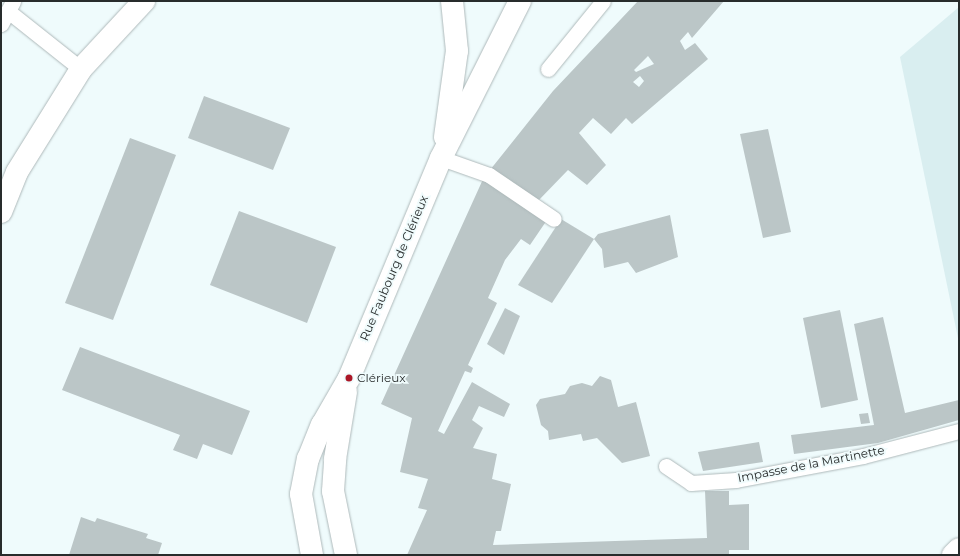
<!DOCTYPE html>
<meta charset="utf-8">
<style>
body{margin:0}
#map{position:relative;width:960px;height:556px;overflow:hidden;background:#effbfc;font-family:Montserrat,sans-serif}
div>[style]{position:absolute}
.built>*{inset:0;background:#d9eef0}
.building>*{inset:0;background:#bbc6c7}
.roads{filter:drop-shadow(0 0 1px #aeb9ba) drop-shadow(0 0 1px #aeb9ba)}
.service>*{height:15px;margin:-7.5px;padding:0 7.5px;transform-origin:7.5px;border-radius:7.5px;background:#fff}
.minor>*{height:22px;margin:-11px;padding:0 11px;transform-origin:11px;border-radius:11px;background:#fff}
.secondary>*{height:22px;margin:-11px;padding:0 11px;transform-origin:11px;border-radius:11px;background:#fff}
.dots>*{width:11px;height:11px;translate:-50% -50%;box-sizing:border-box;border:2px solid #effbfc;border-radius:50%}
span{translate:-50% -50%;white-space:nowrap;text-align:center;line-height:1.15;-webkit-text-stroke:3.5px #effbfc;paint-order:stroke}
.street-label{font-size:12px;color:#282c2c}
.poi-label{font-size:12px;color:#282c2c}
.left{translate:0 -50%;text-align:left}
.frame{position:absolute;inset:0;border:2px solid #282c2c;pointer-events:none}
</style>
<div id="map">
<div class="built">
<i style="clip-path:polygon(959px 7px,959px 343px,900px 57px)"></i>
</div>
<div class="building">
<i style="clip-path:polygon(evenodd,638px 1px,724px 1px,692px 38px,688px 32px,680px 41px,685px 50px,695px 43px,708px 59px,632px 124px,626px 118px,611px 134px,593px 118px,579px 133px,606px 165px,587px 185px,568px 170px,537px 202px,490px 170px,553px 91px,638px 1px,648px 56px,654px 64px,636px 72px,634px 70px,648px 56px,638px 1px,640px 76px,644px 81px,639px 87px,633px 82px,640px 76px)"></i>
<i style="clip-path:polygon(204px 96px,290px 128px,273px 170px,188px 138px)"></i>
<i style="clip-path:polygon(768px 129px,791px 232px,763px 238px,740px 134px)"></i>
<i style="clip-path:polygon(130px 138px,176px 155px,113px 320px,65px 303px)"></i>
<i style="clip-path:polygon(484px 177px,547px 220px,530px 245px,521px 239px,505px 260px,488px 298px,497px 303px,468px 365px,473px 368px,471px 373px,465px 371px,438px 431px,444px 434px,472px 382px,510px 404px,504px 417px,479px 406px,472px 420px,483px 428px,473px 448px,497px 454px,492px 479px,511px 484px,501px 531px,496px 531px,493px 545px,707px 538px,705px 491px,729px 491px,729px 505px,749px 504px,749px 550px,729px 550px,729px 555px,407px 555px,427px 510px,418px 508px,428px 479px,400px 472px,412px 418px,381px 404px)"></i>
<i style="clip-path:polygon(239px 211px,336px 247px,307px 323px,210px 285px)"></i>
<i style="clip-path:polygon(670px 215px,678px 257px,636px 273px,628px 262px,604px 268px,602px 249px,594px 239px,598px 234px)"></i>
<i style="clip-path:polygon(561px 219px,594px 239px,552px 303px,518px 285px)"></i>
<i style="clip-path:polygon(505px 308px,520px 316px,504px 355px,487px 344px)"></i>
<i style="clip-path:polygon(840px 310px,858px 400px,821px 408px,803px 318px)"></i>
<i style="clip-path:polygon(883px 317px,905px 413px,959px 400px,959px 420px,878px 443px,794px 454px,791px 435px,874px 425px,854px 324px)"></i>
<i style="clip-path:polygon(80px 347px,250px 411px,232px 455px,203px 444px,197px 459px,173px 450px,180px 435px,62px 390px)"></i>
<i style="clip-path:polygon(600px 376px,611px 380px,618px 407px,636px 402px,650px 456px,622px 463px,597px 438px,583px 441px,581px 434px,549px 440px,548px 431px,541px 425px,536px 405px,540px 399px,565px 394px,570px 386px,582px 383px,592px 386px)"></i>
<i style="clip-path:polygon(868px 413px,870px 423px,861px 424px,859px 414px)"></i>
<i style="clip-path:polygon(759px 442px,763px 462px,703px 471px,698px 452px)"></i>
<i style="clip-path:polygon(81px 517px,95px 522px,97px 518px,148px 534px,146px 538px,162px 543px,158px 555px,69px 555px)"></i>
</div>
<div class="roads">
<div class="service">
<i style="left:8px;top:11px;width:93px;rotate:38.5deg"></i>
<i style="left:1px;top:24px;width:26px;rotate:-62deg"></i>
<i style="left:548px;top:69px;width:87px;rotate:-51deg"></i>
<i style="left:441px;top:158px;width:51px;rotate:19.5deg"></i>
<i style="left:489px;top:175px;width:78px;rotate:34.1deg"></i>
<i style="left:666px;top:466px;width:30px;rotate:34deg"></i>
<i style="left:691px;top:483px;width:45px;rotate:-3.8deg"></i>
<i style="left:736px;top:480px;width:129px;rotate:-10.7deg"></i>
<i style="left:863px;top:456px;width:99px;rotate:-14.6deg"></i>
</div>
<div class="minor">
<i style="left:953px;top:555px;width:8px;rotate:-45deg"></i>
</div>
<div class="secondary">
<i style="left:445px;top:137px;width:87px;rotate:-82.1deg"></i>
<i style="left:457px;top:51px;width:50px;rotate:-95.7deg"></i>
<i style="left:1px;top:212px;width:43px;rotate:-68.2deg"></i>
<i style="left:17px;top:172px;width:121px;rotate:-58.1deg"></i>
<i style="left:81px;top:69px;width:93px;rotate:-47.2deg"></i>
<i style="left:312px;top:555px;width:62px;rotate:-100.2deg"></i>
<i style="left:301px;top:494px;width:36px;rotate:-79deg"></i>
<i style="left:308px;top:459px;width:37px;rotate:-68deg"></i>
<i style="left:322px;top:425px;width:54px;rotate:-60.1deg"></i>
<i style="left:349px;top:378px;width:238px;rotate:-67.3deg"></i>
<i style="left:441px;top:158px;width:176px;rotate:-63.3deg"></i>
<i style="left:346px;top:555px;width:65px;rotate:-101.5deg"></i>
<i style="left:333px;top:491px;width:32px;rotate:-86deg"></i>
<i style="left:335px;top:459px;width:68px;rotate:-80.7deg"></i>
</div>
</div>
<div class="dots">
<i style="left:349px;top:378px;background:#ab1727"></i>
</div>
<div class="street-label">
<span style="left:394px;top:268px;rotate:-67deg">Rue Faubourg de Clérieux</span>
<span style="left:811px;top:464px;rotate:-11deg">Impasse de la Martinette</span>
</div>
<div class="poi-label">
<span class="left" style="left:357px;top:378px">Clérieux</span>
</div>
<div class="frame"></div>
</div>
